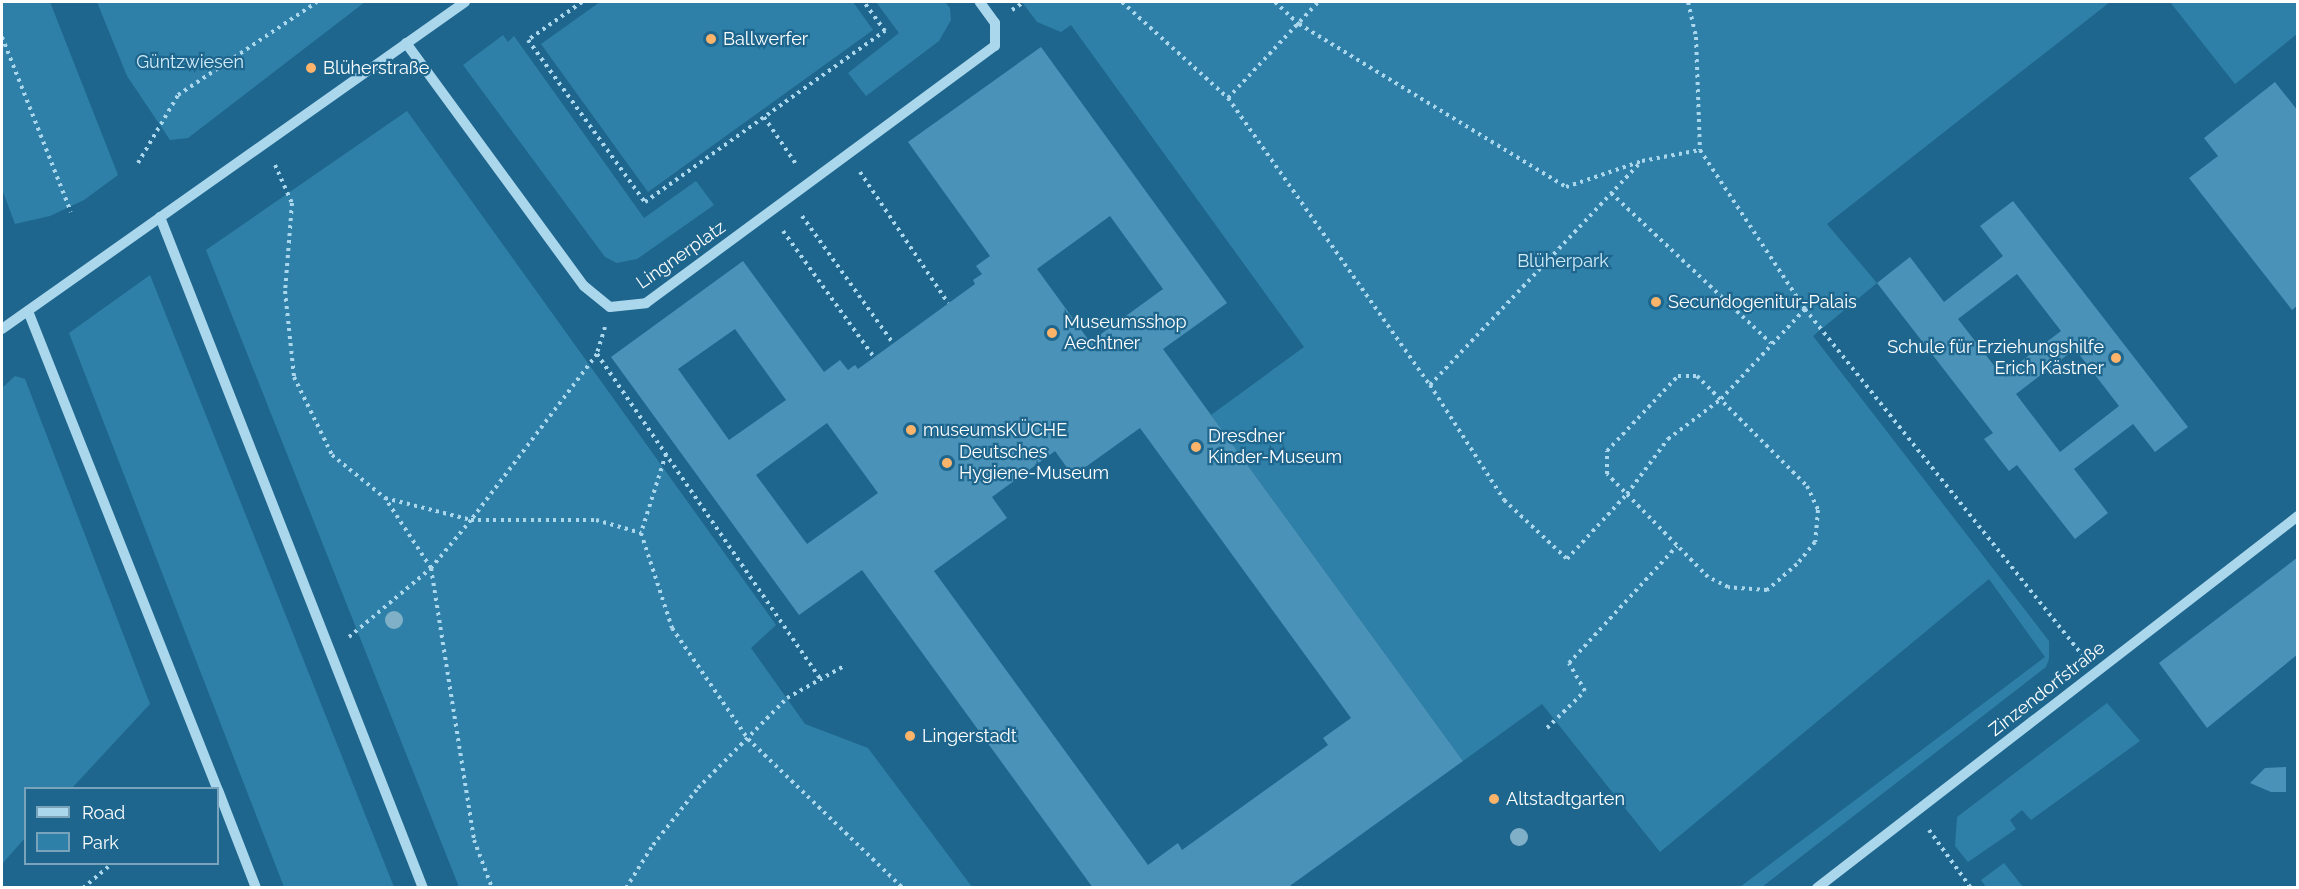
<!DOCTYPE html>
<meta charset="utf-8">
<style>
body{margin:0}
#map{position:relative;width:2299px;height:889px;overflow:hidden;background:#1e668d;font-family:Raleway,sans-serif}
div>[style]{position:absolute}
.green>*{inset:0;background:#2e80a9}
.building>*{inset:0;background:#4a92b7}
.path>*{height:4px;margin-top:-2px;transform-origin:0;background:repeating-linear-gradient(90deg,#abd7ed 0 3px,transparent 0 7.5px)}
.minor>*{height:10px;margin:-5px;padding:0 5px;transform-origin:5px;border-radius:5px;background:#abd7ed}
.trees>*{width:18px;height:18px;margin:-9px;border-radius:50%;background:#80b0c8}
.dots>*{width:16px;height:16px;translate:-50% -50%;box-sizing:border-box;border:3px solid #1e668d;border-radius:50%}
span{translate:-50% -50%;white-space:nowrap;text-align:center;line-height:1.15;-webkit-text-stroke:4.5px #1e668d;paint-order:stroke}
.poi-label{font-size:18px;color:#fff}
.left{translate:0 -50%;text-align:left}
.right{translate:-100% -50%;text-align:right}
.park-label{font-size:18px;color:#d1ecf9}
.street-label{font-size:18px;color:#fff}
.frame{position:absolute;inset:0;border:3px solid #fff;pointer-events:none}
.legend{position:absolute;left:24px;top:787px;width:195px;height:78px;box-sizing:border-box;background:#1e668d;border:2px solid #78a3bb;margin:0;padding:8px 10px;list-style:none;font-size:18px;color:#fff}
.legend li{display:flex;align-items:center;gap:12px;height:30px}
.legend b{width:30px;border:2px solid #78a3bb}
</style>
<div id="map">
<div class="green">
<i style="clip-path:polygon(2px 2px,50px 2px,118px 175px,84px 200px,50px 216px,15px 224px,2px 189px)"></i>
<i style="clip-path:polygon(97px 2px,365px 2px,188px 138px,170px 140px,127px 76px)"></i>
<i style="clip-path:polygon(600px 2px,853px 2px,873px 30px,648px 192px,541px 44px)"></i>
<i style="clip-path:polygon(876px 2px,945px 2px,950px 8px,951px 20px,939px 41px,866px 96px,848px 73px,899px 33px)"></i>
<i style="clip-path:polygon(1022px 2px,2110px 2px,1827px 224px,1877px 283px,1813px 336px,2049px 641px,2049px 659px,2046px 667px,1762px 887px,1740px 887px,2045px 657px,1989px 579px,1660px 852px,1542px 704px,1463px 761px,1211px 415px,1304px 347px,1071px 25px,1061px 32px,1037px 22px)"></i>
<i style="clip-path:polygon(2170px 2px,2297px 2px,2297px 34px,2235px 84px)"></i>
<i style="clip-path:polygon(503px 35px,508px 42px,514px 36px,644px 218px,696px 181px,714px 205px,637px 259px,617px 263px,605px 257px,463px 65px)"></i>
<i style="clip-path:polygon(407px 111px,776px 625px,751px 648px,805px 724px,868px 748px,972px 887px,459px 887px,206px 250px)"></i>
<i style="clip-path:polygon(150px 275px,394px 887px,284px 887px,69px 333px)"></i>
<i style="clip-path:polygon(15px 376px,25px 379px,150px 704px,72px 788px,26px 788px,25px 838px,2px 864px,2px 388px)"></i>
<i style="clip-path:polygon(2107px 703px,2140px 741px,2031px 820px,2022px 810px,2010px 820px,2016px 829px,1968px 862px,1955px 846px,1957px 817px)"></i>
<i style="clip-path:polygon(2004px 863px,2023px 887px,1986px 887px,1981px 880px)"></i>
</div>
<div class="building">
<i style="clip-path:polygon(evenodd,1041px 47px,1227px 303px,1163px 349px,1463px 761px,1287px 888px,1093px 888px,862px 570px,799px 615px,611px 357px,743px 261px,824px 372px,840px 360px,848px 370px,855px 365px,858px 369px,975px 284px,973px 280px,982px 274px,976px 266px,990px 256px,908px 142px,1041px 47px,1110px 216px,1163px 289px,1090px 342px,1037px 269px,1110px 216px,1041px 47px,735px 329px,786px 400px,729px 440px,678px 369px,735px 329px,1041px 47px,827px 423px,878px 493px,807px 544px,756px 475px,827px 423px,1041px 47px,1140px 428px,1351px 718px,1323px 738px,1328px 745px,1182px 850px,1178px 843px,1148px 865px,934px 571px,1007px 518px,992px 497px,1055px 451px,1073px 476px,1140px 428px)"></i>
<i style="clip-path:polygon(2275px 82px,2298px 111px,2298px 305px,2292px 310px,2189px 178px,2218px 156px,2204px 138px)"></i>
<i style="clip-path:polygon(evenodd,2013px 201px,2188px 427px,2155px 452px,2133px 424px,2074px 469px,2108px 513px,2075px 539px,2017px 465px,2009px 471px,1984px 439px,1993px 433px,1877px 283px,1910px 257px,1944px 302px,2003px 256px,1980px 226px,2013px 201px,2017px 274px,2061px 331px,2002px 376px,1958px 319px,2017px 274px,2013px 201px,2075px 349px,2119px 406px,2060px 452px,2016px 394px,2075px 349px)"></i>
<i style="clip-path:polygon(2298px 557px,2298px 654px,2207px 728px,2159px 663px)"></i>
<i style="clip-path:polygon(2286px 767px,2286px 792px,2271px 792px,2250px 783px,2265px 768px)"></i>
</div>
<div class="path">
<i style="left:582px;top:2px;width:66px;rotate:144.9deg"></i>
<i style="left:528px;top:40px;width:200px;rotate:54.2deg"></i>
<i style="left:645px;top:202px;width:295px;rotate:-35.5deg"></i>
<i style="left:885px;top:31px;width:36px;rotate:-126deg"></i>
<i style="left:1122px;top:2px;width:143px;rotate:42.2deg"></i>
<i style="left:1228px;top:98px;width:351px;rotate:54.9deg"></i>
<i style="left:1430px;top:385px;width:137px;rotate:57.2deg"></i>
<i style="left:1504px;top:500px;width:86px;rotate:43.1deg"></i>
<i style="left:1567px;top:559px;width:88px;rotate:-47.3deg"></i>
<i style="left:1627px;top:494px;width:69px;rotate:-53.3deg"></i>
<i style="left:1668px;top:439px;width:66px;rotate:-37deg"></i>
<i style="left:1721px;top:399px;width:123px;rotate:-47deg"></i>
<i style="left:1275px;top:2px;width:33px;rotate:43deg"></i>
<i style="left:1299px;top:24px;width:313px;rotate:31.4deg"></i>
<i style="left:1566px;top:187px;width:80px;rotate:-18.9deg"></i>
<i style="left:1642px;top:161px;width:59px;rotate:-10.7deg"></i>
<i style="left:1688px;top:2px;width:36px;rotate:77deg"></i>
<i style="left:1696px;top:37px;width:113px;rotate:88deg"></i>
<i style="left:1700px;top:150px;width:191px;rotate:56.6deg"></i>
<i style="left:1805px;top:309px;width:443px;rotate:51.3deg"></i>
<i style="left:1012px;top:10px;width:14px;rotate:-34deg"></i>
<i style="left:2px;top:37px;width:188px;rotate:68.5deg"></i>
<i style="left:1228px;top:98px;width:132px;rotate:-46.8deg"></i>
<i style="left:764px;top:117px;width:57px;rotate:55.8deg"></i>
<i style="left:138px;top:163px;width:79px;rotate:-59.5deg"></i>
<i style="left:178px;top:95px;width:167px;rotate:-33.8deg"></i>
<i style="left:275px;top:165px;width:42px;rotate:65.9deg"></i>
<i style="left:292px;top:203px;width:88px;rotate:94.5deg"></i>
<i style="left:285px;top:291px;width:86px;rotate:84deg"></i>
<i style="left:294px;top:377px;width:87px;rotate:64deg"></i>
<i style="left:332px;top:455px;width:68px;rotate:39.1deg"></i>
<i style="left:860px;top:172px;width:158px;rotate:56.1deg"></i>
<i style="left:1611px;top:193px;width:219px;rotate:43.2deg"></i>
<i style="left:802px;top:216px;width:156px;rotate:54.4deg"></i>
<i style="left:783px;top:231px;width:155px;rotate:54.2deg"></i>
<i style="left:605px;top:327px;width:28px;rotate:107deg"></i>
<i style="left:597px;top:354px;width:208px;rotate:127.2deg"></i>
<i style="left:471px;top:520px;width:62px;rotate:129.8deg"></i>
<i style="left:431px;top:568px;width:84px;rotate:-123.3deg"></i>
<i style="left:385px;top:498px;width:89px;rotate:14.3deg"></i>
<i style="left:471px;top:520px;width:125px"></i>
<i style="left:596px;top:520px;width:47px;rotate:16.1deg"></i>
<i style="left:597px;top:354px;width:394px;rotate:55.5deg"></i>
<i style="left:1678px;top:376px;width:19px"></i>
<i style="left:1697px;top:376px;width:156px;rotate:45deg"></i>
<i style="left:1807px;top:486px;width:26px;rotate:65deg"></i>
<i style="left:1818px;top:510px;width:32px;rotate:95deg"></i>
<i style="left:1815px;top:542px;width:28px;rotate:129deg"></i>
<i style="left:1797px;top:564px;width:40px;rotate:139deg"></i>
<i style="left:1767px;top:590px;width:39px;rotate:-176deg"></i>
<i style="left:1728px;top:587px;width:22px;rotate:-153deg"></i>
<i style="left:1708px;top:577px;width:144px;rotate:-134.4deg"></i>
<i style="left:1607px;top:474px;width:23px;rotate:-90deg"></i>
<i style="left:1607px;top:451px;width:103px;rotate:-46.6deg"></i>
<i style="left:1430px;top:385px;width:307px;rotate:-46.6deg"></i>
<i style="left:666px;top:454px;width:83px;rotate:107.6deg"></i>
<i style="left:641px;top:533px;width:100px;rotate:71.9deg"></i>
<i style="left:672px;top:628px;width:135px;rotate:55.6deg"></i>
<i style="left:748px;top:739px;width:215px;rotate:43.9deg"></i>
<i style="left:431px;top:568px;width:275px;rotate:81deg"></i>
<i style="left:474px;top:840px;width:51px;rotate:69.4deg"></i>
<i style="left:349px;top:637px;width:106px;rotate:-40deg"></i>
<i style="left:1547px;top:728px;width:53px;rotate:-44.2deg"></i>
<i style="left:1585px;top:691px;width:32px;rotate:-120deg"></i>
<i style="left:1569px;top:663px;width:159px;rotate:-47.3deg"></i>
<i style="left:1929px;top:830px;width:72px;rotate:54.1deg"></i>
<i style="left:83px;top:888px;width:38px;rotate:-40deg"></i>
<i style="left:626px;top:888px;width:51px;rotate:-57.9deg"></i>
<i style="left:653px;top:845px;width:73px;rotate:-51.7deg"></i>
<i style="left:698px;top:788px;width:127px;rotate:-45.3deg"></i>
<i style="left:787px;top:698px;width:65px;rotate:-29.3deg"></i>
</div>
<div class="minor">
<i style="left:406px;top:43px;width:301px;rotate:53.8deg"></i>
<i style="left:584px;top:286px;width:33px;rotate:39deg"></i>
<i style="left:610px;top:307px;width:36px;rotate:-6deg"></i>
<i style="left:646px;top:303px;width:433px;rotate:-36.4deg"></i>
<i style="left:995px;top:46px;width:23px;rotate:-90deg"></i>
<i style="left:995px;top:23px;width:26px;rotate:-126deg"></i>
<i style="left:160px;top:217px;width:721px;rotate:68.6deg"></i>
<i style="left:28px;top:311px;width:513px;rotate:68.39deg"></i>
<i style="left:2px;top:329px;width:567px;rotate:-35.23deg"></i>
<i style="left:218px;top:790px;width:105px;rotate:68.8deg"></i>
<i style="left:1817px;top:888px;width:608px;rotate:-37.72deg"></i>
</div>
<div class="trees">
<i style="left:394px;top:620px"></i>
<i style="left:1519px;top:837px"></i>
</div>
<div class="dots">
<i style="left:711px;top:39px;background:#fcb36a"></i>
<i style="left:311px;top:68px;background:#fcb36a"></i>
<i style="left:1656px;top:302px;background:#fcb36a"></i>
<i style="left:1052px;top:333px;background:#fcb36a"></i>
<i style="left:2116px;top:358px;background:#fcb36a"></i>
<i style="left:911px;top:430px;background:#fcb36a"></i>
<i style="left:1196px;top:447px;background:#fcb36a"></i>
<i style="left:947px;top:463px;background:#fcb36a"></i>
<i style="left:910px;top:736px;background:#fcb36a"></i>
<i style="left:1494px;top:799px;background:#fcb36a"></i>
</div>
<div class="poi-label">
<span class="left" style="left:723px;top:39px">Ballwerfer</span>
<span class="left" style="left:323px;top:68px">Blüherstraße</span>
<span class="left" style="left:1668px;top:302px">Secundogenitur-Palais</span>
<span class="left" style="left:1064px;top:333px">Museumsshop<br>Aechtner</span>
<span class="right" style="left:2104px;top:358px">Schule für Erziehungshilfe<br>Erich Kästner</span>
<span class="left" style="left:923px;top:430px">museumsKÜCHE</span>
<span class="left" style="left:1208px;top:447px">Dresdner<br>Kinder-Museum</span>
<span class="left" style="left:959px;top:463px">Deutsches<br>Hygiene-Museum</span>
<span class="left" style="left:922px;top:736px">Lingerstadt</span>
<span class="left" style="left:1506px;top:799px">Altstadtgarten</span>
</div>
<div class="park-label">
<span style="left:190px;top:62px">Güntzwiesen</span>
<span style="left:1563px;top:261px">Blüherpark</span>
</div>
<div class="street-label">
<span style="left:681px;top:255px;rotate:-35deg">Lingnerplatz</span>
<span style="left:2047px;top:689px;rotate:-38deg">Zinzendorfstraße</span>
</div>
<div class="frame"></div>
<ul class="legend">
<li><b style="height:8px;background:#abd7ed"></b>Road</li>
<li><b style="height:16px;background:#2e80a9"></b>Park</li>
</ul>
</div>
